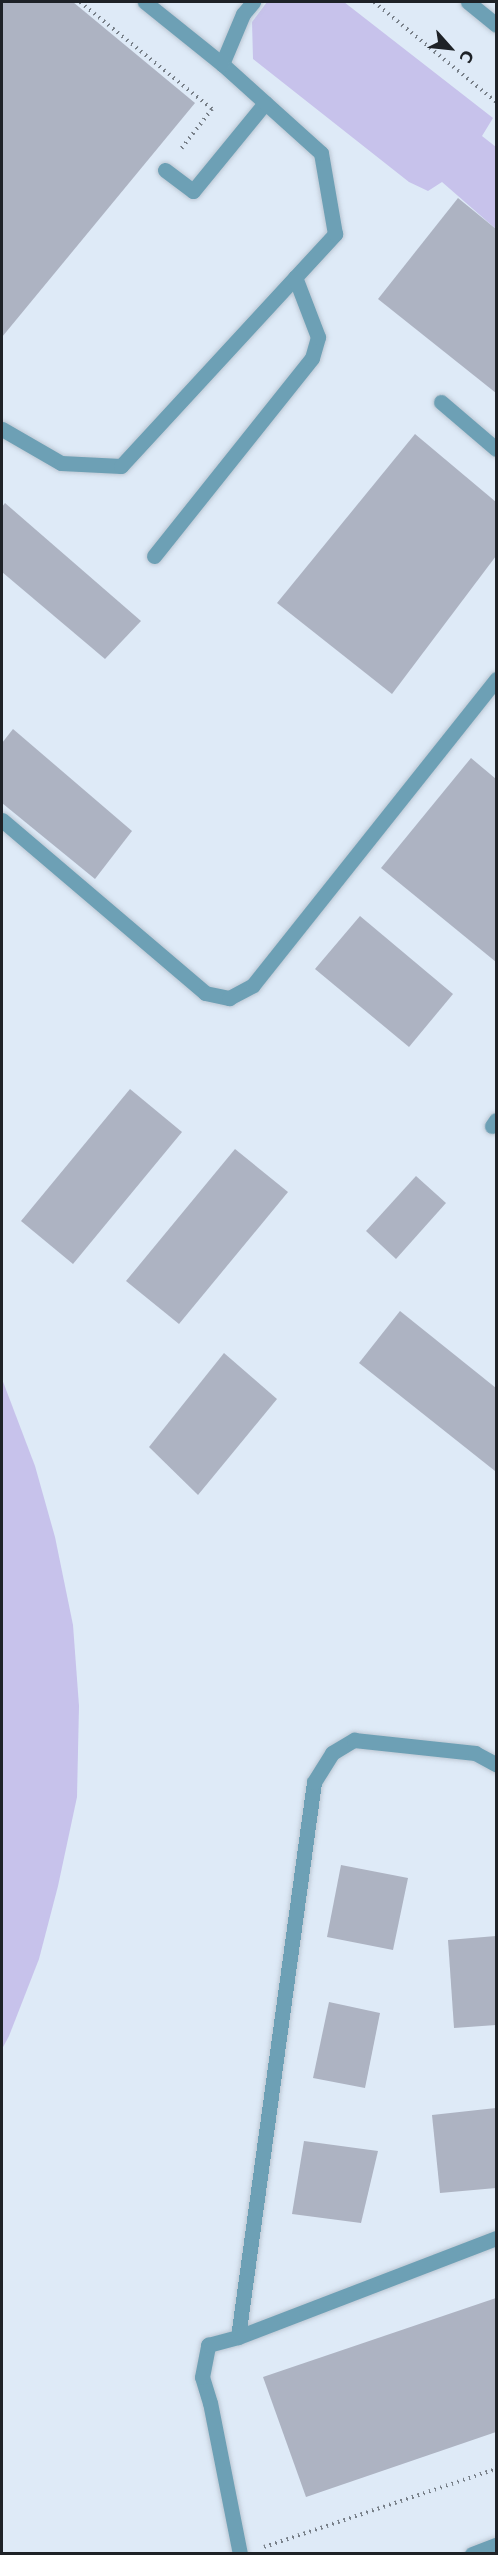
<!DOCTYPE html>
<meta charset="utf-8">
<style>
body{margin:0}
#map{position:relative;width:498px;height:2555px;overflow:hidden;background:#deeaf7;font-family:"DejaVu Sans",sans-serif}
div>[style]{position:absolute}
.green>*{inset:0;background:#c7c2eb}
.building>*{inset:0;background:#adb3c2}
.path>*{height:4px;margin-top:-2px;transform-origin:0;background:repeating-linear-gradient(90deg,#788089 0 1.5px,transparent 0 6px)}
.roads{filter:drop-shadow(0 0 2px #bbc6d2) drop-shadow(0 0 2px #bbc6d2)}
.service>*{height:15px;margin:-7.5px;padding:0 7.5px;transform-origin:7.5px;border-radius:7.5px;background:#6da0b5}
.minor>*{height:15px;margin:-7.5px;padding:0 7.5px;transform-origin:7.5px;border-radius:7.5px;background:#6da0b5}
span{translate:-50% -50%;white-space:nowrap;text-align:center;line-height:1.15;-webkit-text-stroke:4.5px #deeaf7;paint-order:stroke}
.frame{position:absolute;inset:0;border:3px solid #1e2227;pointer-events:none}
.north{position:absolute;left:420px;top:18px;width:60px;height:60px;-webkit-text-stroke:4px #deeaf7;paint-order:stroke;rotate:117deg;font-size:16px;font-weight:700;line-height:24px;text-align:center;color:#1e2227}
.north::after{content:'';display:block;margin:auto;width:21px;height:27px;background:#1e2227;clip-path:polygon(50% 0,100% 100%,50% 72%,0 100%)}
</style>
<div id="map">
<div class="green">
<i style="clip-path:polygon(267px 2px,344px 2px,493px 118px,482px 136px,496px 147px,496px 229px,442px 182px,428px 191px,409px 182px,253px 59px,252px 22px)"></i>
<i style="clip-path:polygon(2px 1379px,35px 1466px,55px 1537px,73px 1625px,79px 1706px,77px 1797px,58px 1886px,39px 1959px,9px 2036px,2px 2049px)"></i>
</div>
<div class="building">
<i style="clip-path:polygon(2px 2px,73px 2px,195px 103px,2px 337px)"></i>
<i style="clip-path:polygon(458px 198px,496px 229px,496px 393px,378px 299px)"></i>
<i style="clip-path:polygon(415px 434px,496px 502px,496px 556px,392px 694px,277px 603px)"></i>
<i style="clip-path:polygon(5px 503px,141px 621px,105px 659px,2px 572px,2px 507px)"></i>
<i style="clip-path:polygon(13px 729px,132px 831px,95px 879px,2px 803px,2px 743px)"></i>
<i style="clip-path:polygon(471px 758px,496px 779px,496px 962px,381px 868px)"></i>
<i style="clip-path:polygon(360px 916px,453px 994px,409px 1047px,315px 969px)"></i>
<i style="clip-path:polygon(130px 1089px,182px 1132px,73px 1264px,21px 1221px)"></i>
<i style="clip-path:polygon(235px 1149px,288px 1192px,179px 1324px,126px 1281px)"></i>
<i style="clip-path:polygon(416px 1176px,446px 1203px,396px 1259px,366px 1231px)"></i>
<i style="clip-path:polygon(400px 1311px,496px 1388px,495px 1471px,359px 1363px)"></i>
<i style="clip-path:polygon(224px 1353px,277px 1399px,198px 1495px,149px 1447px)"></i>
<i style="clip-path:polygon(341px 1865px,408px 1878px,393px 1950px,327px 1937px)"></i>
<i style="clip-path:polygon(496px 1936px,496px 2025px,454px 2028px,448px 1940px)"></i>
<i style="clip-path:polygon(329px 2002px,380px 2013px,365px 2088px,313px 2078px)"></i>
<i style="clip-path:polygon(496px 2108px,496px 2188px,440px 2193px,432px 2115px)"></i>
<i style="clip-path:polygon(304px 2141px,378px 2151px,361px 2223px,292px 2214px)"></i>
<i style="clip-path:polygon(496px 2298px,496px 2432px,306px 2497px,263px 2377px)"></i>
</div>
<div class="path">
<i style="left:80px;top:2px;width:170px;rotate:39deg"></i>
<i style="left:212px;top:109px;width:51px;rotate:127.8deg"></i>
<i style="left:374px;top:2px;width:158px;rotate:39.3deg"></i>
<i style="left:264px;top:2547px;width:245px;rotate:-18.6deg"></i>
</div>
<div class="roads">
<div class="service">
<i style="left:222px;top:64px;width:54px;rotate:-67.2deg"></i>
<i style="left:243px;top:14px;width:16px;rotate:-50deg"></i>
<i style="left:165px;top:170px;width:35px;rotate:37deg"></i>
<i style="left:193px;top:191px;width:114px;rotate:-50.7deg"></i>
<i style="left:441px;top:402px;width:72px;rotate:40.5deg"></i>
<i style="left:2px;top:429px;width:68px;rotate:30deg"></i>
<i style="left:61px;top:463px;width:60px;rotate:2.9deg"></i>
<i style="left:121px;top:466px;width:316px;rotate:-47.3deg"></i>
<i style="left:335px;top:234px;width:82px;rotate:-99.8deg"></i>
<i style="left:321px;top:153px;width:133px;rotate:-138deg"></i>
<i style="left:222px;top:64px;width:99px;rotate:-141.2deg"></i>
<i style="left:154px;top:556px;width:253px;rotate:-51.4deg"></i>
<i style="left:312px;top:358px;width:22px;rotate:-74deg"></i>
<i style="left:318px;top:337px;width:64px;rotate:-111deg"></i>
<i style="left:2px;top:820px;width:267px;rotate:40.4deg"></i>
<i style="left:205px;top:993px;width:25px;rotate:12deg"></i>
<i style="left:229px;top:998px;width:27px;rotate:-28deg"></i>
<i style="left:253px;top:985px;width:391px;rotate:-51.5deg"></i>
<i style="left:492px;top:1126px;width:7px;rotate:-56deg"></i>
<i style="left:238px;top:2337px;width:560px;rotate:-82.2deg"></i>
<i style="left:314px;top:1782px;width:34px;rotate:-58deg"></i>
<i style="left:332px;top:1753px;width:26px;rotate:-31deg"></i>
<i style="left:354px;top:1740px;width:122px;rotate:6.1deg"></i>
<i style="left:475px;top:1753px;width:24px;rotate:28deg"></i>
<i style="left:240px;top:2554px;width:154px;rotate:-101.2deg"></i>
<i style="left:210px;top:2403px;width:27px;rotate:-107deg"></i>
<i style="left:202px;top:2377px;width:33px;rotate:-79deg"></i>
<i style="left:208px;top:2345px;width:31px;rotate:-15deg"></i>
<i style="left:238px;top:2337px;width:276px;rotate:-21deg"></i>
<i style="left:472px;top:2554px;width:26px;rotate:-21deg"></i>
</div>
<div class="minor">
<i style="left:468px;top:2px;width:36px;rotate:39deg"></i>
</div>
</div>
<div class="frame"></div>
<div class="north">С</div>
</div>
